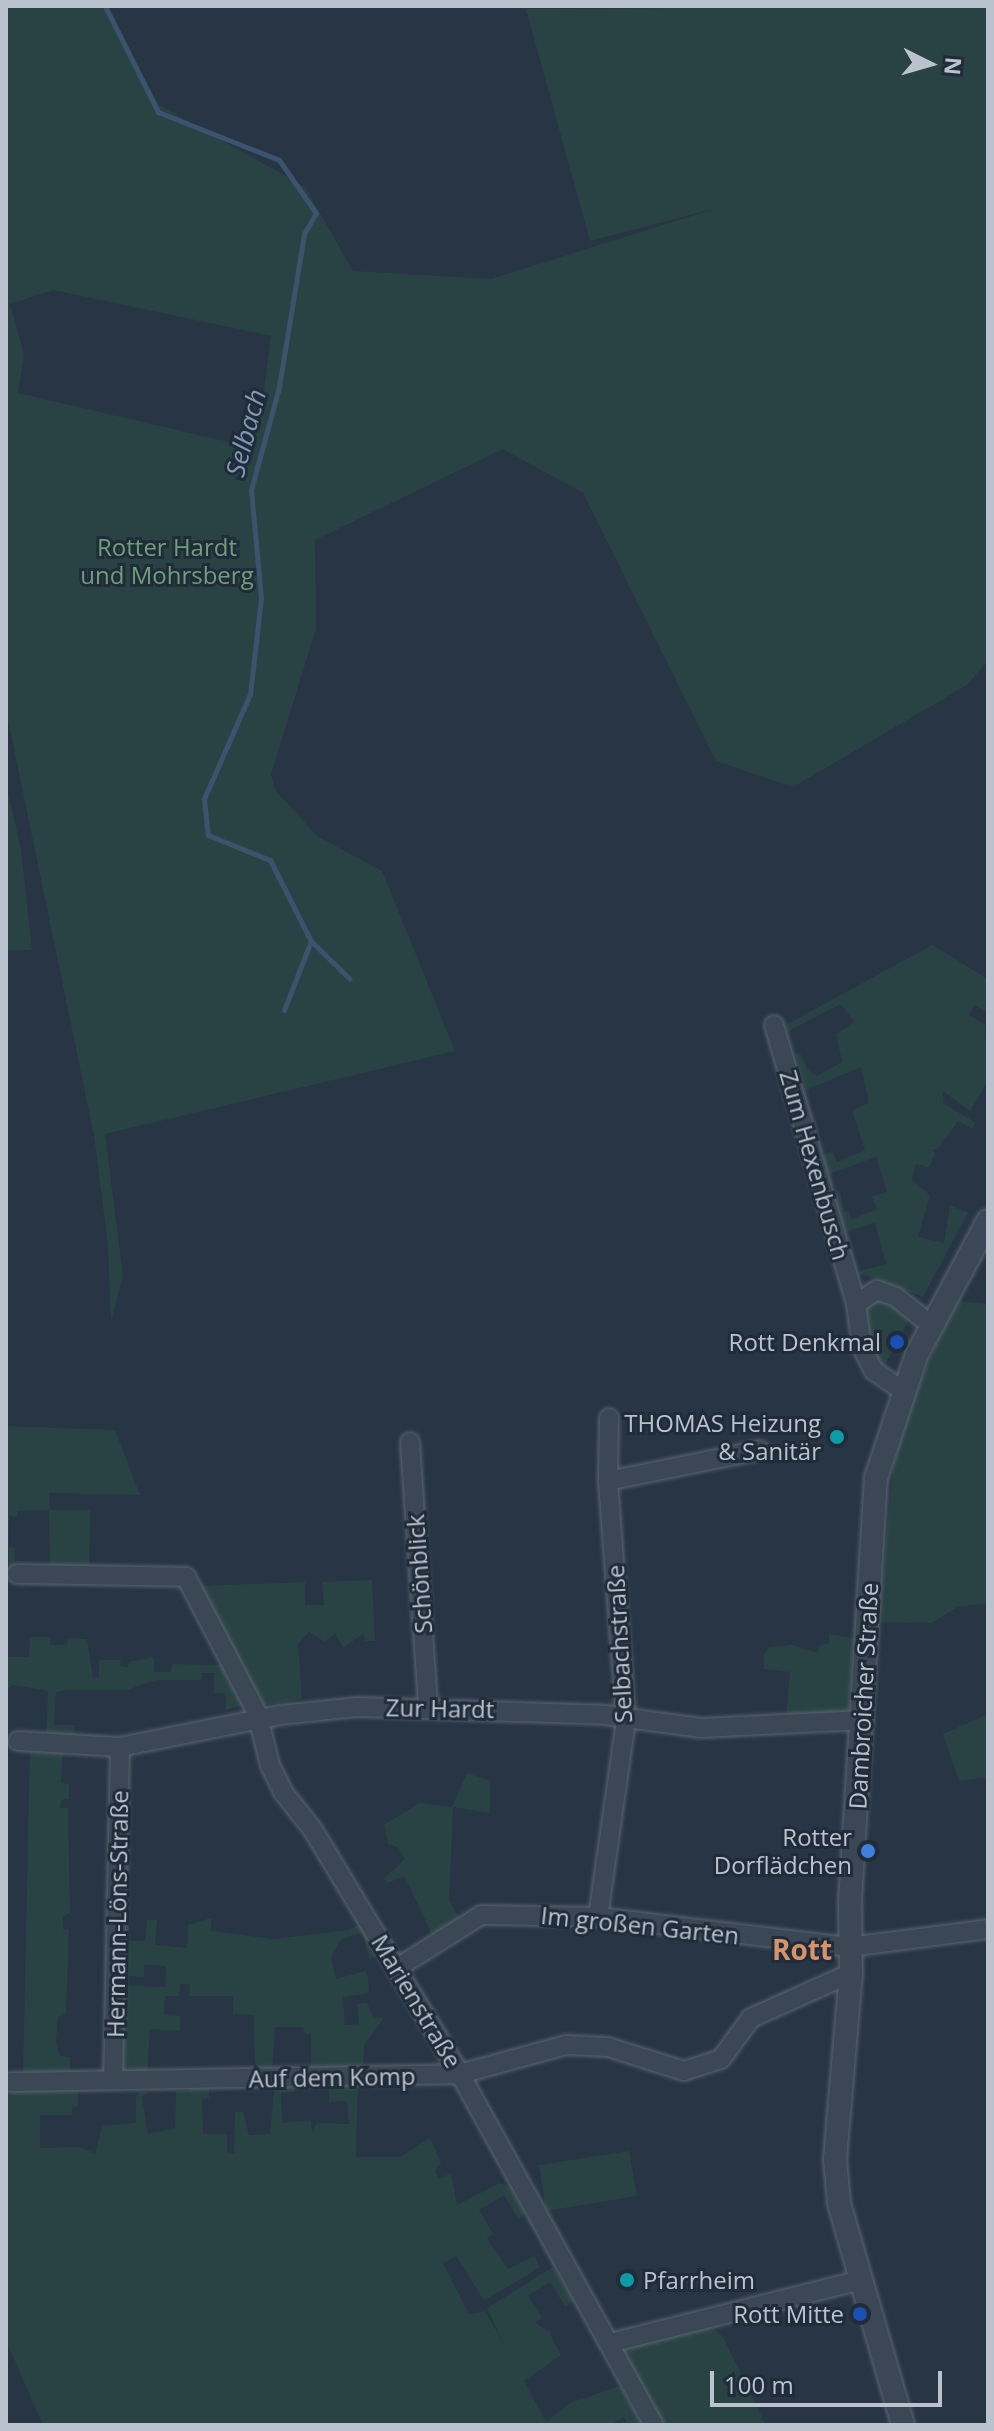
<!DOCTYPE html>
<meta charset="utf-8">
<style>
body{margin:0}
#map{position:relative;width:994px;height:2431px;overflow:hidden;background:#273544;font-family:"Open Sans",sans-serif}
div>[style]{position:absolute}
.green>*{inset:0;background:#294345}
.stream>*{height:5px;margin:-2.5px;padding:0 2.5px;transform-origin:2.5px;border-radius:2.5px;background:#3c536d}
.roads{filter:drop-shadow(0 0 2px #5a6571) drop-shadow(0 0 2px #5a6571)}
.minor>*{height:18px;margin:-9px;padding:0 9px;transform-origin:9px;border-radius:9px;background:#3b4754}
.tertiary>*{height:22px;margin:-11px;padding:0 11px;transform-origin:11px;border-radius:11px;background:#3b4754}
.dots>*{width:22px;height:22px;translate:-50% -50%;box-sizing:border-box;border:4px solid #202c39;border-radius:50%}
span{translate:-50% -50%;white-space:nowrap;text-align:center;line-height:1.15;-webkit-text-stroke:6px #202c39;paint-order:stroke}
.park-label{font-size:24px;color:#6f9e78}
.street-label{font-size:24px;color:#b9c2cd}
.poi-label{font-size:24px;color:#b9c2cd}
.right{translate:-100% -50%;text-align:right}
.left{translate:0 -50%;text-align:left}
.water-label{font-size:26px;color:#7f99b4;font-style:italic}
.quarter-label{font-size:28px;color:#d99368;font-weight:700}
.frame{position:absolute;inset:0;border:8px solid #b9c2cd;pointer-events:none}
.north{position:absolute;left:890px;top:24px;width:80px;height:80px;-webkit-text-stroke:6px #202c39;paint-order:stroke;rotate:95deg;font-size:22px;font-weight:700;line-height:32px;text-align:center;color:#b9c2cd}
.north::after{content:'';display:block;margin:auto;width:28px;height:36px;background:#b9c2cd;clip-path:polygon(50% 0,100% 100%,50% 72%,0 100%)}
.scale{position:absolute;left:710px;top:2371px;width:232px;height:36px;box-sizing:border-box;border:4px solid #b9c2cd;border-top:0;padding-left:10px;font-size:24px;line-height:28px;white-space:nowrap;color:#b9c2cd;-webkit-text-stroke:6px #202c39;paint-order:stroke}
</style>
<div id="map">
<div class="green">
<i style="clip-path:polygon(evenodd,6px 6px,105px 6px,159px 105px,305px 187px,353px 271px,491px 279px,717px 208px,590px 241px,526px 9px,988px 6px,988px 661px,967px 685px,793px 787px,716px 761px,583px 493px,503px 449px,315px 540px,316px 629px,271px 774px,276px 791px,317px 836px,382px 871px,455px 1051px,105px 1134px,123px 1276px,111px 1321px,108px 1245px,94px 1136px,6px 710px,6px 6px,53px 290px,271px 336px,263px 397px,246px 446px,18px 393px,24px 354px,10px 304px,53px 290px)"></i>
<i style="clip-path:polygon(6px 783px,21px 849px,32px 950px,6px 950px)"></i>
<i style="clip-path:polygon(932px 945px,988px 979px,988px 1012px,974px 1005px,969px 1015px,985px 1024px,988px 1081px,970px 1111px,943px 1091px,943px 1103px,976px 1123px,972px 1129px,958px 1121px,938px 1149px,932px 1149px,935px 1154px,929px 1167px,916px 1164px,912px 1180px,930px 1195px,918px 1237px,944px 1243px,950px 1205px,968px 1213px,923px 1297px,855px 1272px,886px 1264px,875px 1223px,844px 1232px,834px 1193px,840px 1190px,844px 1212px,849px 1211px,852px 1219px,877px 1209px,872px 1197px,887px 1191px,876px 1157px,829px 1174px,821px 1156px,832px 1151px,837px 1162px,865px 1150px,852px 1110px,869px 1103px,861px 1067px,806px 1090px,795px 1054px,800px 1053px,808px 1070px,817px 1076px,842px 1062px,836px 1034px,854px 1022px,841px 1004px,787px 1032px,786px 1025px)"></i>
<i style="clip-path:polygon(879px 1299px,897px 1305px,910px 1318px,885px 1365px,877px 1359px,863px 1315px,869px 1303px)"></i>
<i style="clip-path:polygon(955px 1301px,988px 1304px,988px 1603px,957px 1607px,932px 1623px,878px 1622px,894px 1463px,913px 1400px)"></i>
<i style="clip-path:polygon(6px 1426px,115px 1430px,140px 1495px,49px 1493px,50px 1510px,90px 1510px,89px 1573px,50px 1573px,49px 1510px,18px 1511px,17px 1517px,9px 1516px,9px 1547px,15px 1548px,14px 1573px,9px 1573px)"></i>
<i style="clip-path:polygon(372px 1580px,375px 1641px,365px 1641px,363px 1634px,343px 1648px,335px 1633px,325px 1642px,309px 1632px,298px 1644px,302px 1699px,261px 1705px,197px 1586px,305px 1582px,305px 1605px,324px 1605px,322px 1582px)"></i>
<i style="clip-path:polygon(829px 1634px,854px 1638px,848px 1715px,786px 1716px,790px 1672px,764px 1669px,764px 1654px,770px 1647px,792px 1645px,818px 1653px,820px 1645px,829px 1643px)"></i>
<i style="clip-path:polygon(30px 1637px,50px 1637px,50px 1645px,67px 1645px,68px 1638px,87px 1639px,93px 1678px,99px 1677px,99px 1660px,121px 1660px,120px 1666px,128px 1667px,129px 1662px,154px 1657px,154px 1672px,171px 1672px,172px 1664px,231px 1665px,251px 1703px,226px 1710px,226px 1694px,214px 1693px,214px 1673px,202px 1673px,201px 1680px,157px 1680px,127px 1690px,66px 1690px,56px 1692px,54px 1725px,75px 1725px,74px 1743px,46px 1742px,48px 1691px,13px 1685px,6px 1690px,7px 1657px,29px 1657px)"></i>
<i style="clip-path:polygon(988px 1714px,988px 1777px,959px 1781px,943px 1734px)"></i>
<i style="clip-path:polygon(30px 1743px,63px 1745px,61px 1783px,69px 1784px,69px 1799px,61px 1800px,60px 1808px,68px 1808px,70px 1913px,63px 1917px,63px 1929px,69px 1930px,66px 2014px,58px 2017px,56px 2041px,60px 2056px,70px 2057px,70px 2080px,78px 2081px,78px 2106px,72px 2107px,72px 2115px,40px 2115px,40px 2148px,81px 2147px,95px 2154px,102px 2126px,136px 2123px,136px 2096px,141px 2092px,149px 2092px,142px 2097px,148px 2134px,175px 2128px,176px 2091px,189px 2091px,190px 2080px,209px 2080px,209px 2098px,202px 2099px,203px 2134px,227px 2134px,227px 2152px,234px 2153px,235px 2112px,243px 2112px,249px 2135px,270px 2134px,275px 2077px,294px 2077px,294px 2092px,281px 2093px,282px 2123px,311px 2120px,312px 2132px,317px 2123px,349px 2124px,347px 2101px,329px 2102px,329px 2076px,358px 2076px,356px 2157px,400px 2157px,430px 2138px,441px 2162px,435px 2171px,439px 2179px,451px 2173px,457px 2205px,500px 2183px,510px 2187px,526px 2214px,518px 2219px,504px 2195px,479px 2210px,493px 2234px,487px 2238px,508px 2269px,534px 2256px,540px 2267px,484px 2301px,456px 2256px,443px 2263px,469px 2314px,485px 2311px,505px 2346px,487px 2308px,553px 2267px,574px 2301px,565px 2306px,550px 2282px,528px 2295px,542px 2318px,535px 2322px,549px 2332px,561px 2355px,524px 2381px,546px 2422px,570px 2403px,620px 2386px,642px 2425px,628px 2425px,624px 2417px,610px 2425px,43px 2425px,6px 2341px,6px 2089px,23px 2077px)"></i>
<i style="clip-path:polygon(467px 1773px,490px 1781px,490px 1813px,453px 1807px,449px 1900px,463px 1926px,436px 1943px,407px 1881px,403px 1877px,387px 1883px,384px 1879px,405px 1859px,398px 1847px,388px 1844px,384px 1825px,419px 1803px,452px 1807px)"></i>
<i style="clip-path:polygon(211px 1918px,211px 1931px,273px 1939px,349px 1930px,360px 1924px,384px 1949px,370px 1960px,362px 1933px,341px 1939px,331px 1958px,336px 1979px,365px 1971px,368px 1977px,369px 1993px,343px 1997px,345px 2025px,359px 2024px,357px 2004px,367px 2003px,374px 2017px,384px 2018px,364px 2045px,363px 2074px,311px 2075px,311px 2034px,304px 2033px,303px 2027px,275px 2027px,272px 2075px,255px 2076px,254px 2015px,233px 2014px,233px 1996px,189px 1996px,190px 1984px,180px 1984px,179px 1996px,165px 1996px,164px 2015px,180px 2016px,180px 2031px,150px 2029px,147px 2078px,115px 2078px,117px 1985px,165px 1987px,166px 1966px,144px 1965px,144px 1977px,117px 1975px,117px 1940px,145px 1941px,147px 1920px,157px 1920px,155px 1945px,187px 1948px,188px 1925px)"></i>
<i style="clip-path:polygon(629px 2151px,637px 2196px,546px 2211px,539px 2165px)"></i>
<i style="clip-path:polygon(710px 2326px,723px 2337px,766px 2425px,659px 2425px,620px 2353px,625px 2343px)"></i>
</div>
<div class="stream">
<i style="left:105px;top:6px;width:119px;rotate:63.4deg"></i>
<i style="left:158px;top:112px;width:130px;rotate:21.6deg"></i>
<i style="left:279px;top:160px;width:65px;rotate:55.1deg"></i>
<i style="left:316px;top:213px;width:24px;rotate:120deg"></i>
<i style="left:304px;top:234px;width:155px;rotate:99.3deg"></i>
<i style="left:279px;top:387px;width:107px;rotate:105.2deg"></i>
<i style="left:251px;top:490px;width:108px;rotate:84.7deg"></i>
<i style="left:261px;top:598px;width:97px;rotate:96.5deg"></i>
<i style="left:250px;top:694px;width:115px;rotate:113.7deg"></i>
<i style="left:204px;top:799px;width:36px;rotate:84deg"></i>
<i style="left:208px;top:835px;width:67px;rotate:22deg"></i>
<i style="left:270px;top:860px;width:91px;rotate:63.2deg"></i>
<i style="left:311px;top:941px;width:74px;rotate:111.4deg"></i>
<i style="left:311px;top:941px;width:54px;rotate:44.3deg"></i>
</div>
<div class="roads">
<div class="minor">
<i style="left:774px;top:1025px;width:291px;rotate:73.6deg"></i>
<i style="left:903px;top:1391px;width:35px;rotate:-145deg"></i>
<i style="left:874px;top:1371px;width:27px;rotate:-117deg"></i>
<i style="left:862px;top:1347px;width:43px;rotate:-97.9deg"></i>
<i style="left:856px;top:1304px;width:25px;rotate:-34deg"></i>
<i style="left:877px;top:1290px;width:20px;rotate:20deg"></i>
<i style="left:896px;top:1297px;width:45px;rotate:38.7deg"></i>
<i style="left:410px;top:1442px;width:265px;rotate:86.1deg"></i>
<i style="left:608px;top:1481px;width:155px;rotate:-11.5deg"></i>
<i style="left:17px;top:1574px;width:169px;rotate:1deg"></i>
<i style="left:186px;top:1577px;width:153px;rotate:62.4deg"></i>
<i style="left:257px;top:1713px;width:54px;rotate:76deg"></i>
<i style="left:270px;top:1765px;width:30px;rotate:64deg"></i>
<i style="left:283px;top:1792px;width:48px;rotate:51.7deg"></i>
<i style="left:313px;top:1830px;width:285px;rotate:58.9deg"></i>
<i style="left:460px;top:2074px;width:401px;rotate:61.1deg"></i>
<i style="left:18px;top:1741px;width:102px;rotate:3.4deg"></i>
<i style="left:120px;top:1747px;width:163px;rotate:-11.3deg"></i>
<i style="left:280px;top:1715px;width:77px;rotate:-5.9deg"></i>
<i style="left:357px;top:1707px;width:248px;rotate:1.8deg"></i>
<i style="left:605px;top:1715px;width:97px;rotate:7.7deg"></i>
<i style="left:701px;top:1728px;width:163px;rotate:-2.8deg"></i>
<i style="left:598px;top:1917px;width:198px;rotate:-81.9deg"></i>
<i style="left:626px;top:1721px;width:241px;rotate:-94.3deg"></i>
<i style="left:608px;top:1481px;width:63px;rotate:-89.1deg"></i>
<i style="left:397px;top:1968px;width:99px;rotate:-32.2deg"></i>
<i style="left:481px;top:1915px;width:117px;rotate:1deg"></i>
<i style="left:598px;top:1917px;width:254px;rotate:6.8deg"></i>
<i style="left:850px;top:1947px;width:139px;rotate:-7.4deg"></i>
<i style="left:113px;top:2080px;width:333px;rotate:-88.8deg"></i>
<i style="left:11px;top:2082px;width:449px;rotate:-1deg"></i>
<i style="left:460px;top:2074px;width:110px;rotate:-15.3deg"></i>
<i style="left:566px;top:2045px;width:42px;rotate:2.7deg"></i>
<i style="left:608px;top:2047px;width:80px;rotate:17.5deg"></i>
<i style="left:684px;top:2071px;width:39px;rotate:-18deg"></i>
<i style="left:721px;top:2059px;width:51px;rotate:-53.8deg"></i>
<i style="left:751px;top:2018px;width:110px;rotate:-24.2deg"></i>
<i style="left:610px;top:2343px;width:259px;rotate:-14.1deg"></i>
</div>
<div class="tertiary">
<i style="left:903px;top:2425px;width:231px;rotate:-106.1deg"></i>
<i style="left:839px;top:2203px;width:44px;rotate:-95.2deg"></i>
<i style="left:835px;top:2159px;width:187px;rotate:-85.1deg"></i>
<i style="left:851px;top:1973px;width:71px;rotate:-90.8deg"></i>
<i style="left:850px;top:1902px;width:425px;rotate:-86.5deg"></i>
<i style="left:876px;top:1478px;width:131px;rotate:-71.7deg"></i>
<i style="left:917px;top:1354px;width:151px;rotate:-61.9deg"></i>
</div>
</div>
<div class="dots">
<i style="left:897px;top:1342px;background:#1a4fb4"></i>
<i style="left:837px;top:1437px;background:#0f9aa8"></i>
<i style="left:868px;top:1851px;background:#3f7fe0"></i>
<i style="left:627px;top:2280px;background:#0f9aa8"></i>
<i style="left:860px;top:2314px;background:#1a4fb4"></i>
</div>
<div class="park-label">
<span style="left:167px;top:561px">Rotter Hardt<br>und Mohrsberg</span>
</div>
<div class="street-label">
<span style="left:815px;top:1165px;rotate:74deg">Zum Hexenbusch</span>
<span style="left:419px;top:1574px;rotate:-94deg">Schönblick</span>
<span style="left:619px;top:1644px;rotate:-93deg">Selbachstraße</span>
<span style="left:863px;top:1696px;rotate:-87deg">Dambroicher Straße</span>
<span style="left:440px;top:1708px;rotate:1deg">Zur Hardt</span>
<span style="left:117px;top:1914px;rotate:-89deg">Hermann-Löns-Straße</span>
<span style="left:640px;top:1925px;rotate:6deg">Im großen Garten</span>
<span style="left:417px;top:2001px;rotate:59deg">Marienstraße</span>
<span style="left:332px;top:2077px;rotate:-1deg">Auf dem Komp</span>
</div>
<div class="poi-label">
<span class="right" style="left:881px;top:1342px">Rott Denkmal</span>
<span class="right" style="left:821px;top:1437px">THOMAS Heizung<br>&amp; Sanitär</span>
<span class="right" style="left:852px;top:1851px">Rotter<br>Dorflädchen</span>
<span class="left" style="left:643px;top:2280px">Pfarrheim</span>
<span class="right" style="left:844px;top:2314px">Rott Mitte</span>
</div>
<div class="water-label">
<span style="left:246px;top:433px;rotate:-75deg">Selbach</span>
</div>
<div class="quarter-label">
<span style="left:802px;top:1949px">Rott</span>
</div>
<div class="frame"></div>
<div class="north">N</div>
<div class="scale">100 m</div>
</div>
